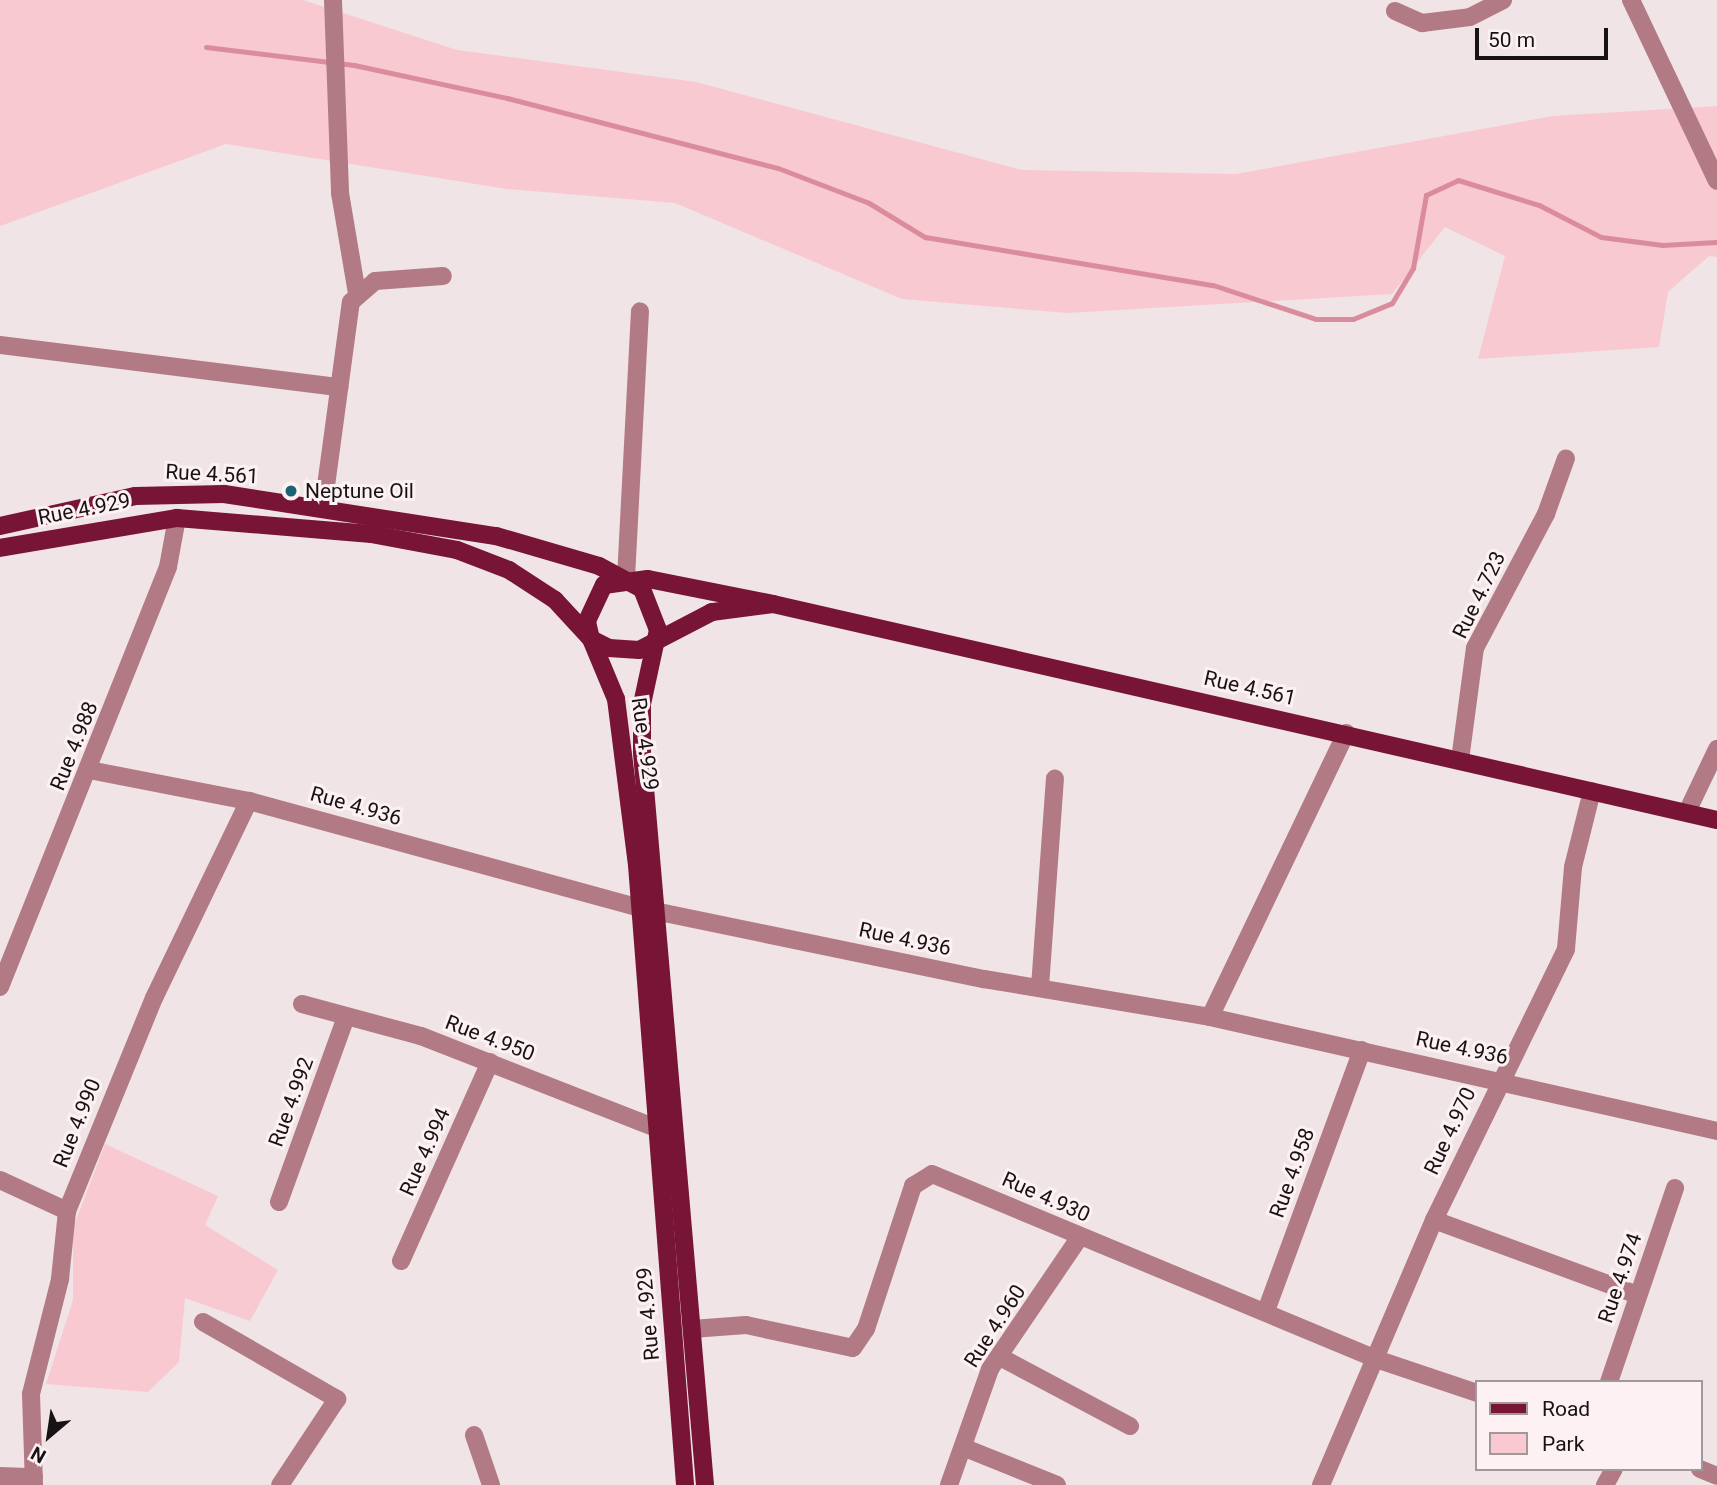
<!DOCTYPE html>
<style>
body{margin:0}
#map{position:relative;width:1717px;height:1485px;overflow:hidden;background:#f0e4e6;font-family:Roboto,sans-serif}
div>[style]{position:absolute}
.green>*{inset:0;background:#f8c9d1}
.stream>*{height:5px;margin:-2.5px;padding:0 2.5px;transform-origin:2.5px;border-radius:2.5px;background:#db8c9c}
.minor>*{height:18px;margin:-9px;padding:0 9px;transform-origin:9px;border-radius:9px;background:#b27a84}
.major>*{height:18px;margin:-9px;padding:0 9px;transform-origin:9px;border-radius:9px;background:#781436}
.dots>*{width:19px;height:19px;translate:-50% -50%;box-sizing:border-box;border:4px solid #fef1f3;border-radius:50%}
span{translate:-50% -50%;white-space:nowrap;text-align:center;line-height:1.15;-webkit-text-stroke:6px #fef1f3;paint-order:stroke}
.street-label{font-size:21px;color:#171314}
.poi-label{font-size:21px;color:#171314}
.left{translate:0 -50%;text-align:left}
.legend{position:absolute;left:1475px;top:1380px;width:228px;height:91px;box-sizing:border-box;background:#fef1f3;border:2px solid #a2989a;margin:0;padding:9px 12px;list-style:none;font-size:21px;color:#171314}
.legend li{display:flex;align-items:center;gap:14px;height:35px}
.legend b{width:35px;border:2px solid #a2989a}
.north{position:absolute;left:14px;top:1401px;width:70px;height:70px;-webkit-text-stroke:5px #fef1f3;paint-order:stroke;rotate:209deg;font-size:19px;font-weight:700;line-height:28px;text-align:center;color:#171314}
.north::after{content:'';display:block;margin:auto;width:24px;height:32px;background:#171314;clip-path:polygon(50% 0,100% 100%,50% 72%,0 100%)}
.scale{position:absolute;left:1475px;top:28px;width:133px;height:32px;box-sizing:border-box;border:4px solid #171314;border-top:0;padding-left:9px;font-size:21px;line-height:24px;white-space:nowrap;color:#171314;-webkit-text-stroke:5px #fef1f3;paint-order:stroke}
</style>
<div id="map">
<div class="green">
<i style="clip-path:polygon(0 0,303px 0,457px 50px,696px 82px,1022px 170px,1236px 174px,1553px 116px,1717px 106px,1717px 257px,1709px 256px,1668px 292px,1659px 347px,1478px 359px,1505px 256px,1445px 227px,1392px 294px,1067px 313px,902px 299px,675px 203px,507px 189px,226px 144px,0 226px)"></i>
<i style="clip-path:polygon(105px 1144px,218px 1196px,205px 1225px,278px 1270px,250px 1321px,185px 1298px,179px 1362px,148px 1392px,46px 1384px,73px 1300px,73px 1228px)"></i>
</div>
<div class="stream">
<i style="left:206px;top:47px;width:149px;rotate:6.9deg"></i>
<i style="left:354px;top:65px;width:157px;rotate:12.2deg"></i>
<i style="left:507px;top:98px;width:280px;rotate:14.5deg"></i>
<i style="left:778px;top:168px;width:97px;rotate:21deg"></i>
<i style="left:869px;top:203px;width:66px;rotate:31.3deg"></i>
<i style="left:925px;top:237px;width:292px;rotate:9.5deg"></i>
<i style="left:1213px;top:285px;width:108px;rotate:18.3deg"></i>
<i style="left:1316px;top:319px;width:37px"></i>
<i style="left:1353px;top:319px;width:42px;rotate:-22.3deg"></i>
<i style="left:1392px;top:303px;width:41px;rotate:-59deg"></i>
<i style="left:1413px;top:268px;width:74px;rotate:-79.9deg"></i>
<i style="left:1426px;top:195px;width:35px;rotate:-25deg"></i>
<i style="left:1458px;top:180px;width:85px;rotate:17.2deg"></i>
<i style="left:1539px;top:205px;width:70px;rotate:27.3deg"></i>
<i style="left:1601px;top:237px;width:62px;rotate:7.5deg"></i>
<i style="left:1662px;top:245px;width:55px;rotate:-3.1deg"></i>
</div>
<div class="minor">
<i style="left:333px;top:0;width:193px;rotate:87.9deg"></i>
<i style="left:340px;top:193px;width:101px;rotate:80.4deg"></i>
<i style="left:1631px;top:0;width:200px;rotate:64.6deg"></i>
<i style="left:1395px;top:11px;width:30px;rotate:24deg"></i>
<i style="left:1422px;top:23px;width:48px;rotate:-7.1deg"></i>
<i style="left:1470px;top:17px;width:37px;rotate:-27deg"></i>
<i style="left:0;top:345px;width:342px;rotate:7.1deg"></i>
<i style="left:323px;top:508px;width:208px;rotate:-82.3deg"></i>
<i style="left:351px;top:302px;width:32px;rotate:-41deg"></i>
<i style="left:375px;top:281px;width:68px;rotate:-4.2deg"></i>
<i style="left:626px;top:578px;width:267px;rotate:-87deg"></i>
<i style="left:1460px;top:760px;width:113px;rotate:-82.4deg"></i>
<i style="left:1475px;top:648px;width:152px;rotate:-62.1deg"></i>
<i style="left:1546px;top:514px;width:59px;rotate:-70.3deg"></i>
<i style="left:89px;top:770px;width:163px;rotate:11deg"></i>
<i style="left:249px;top:801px;width:405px;rotate:15.3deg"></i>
<i style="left:640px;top:908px;width:351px;rotate:11.7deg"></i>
<i style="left:984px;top:979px;width:229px;rotate:9.5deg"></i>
<i style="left:1210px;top:1017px;width:520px;rotate:12.67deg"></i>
<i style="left:1687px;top:812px;width:70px;rotate:-64.5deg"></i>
<i style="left:0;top:987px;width:452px;rotate:-68.2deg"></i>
<i style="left:168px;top:567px;width:50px;rotate:-79.6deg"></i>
<i style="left:1040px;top:987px;width:209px;rotate:-85.9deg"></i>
<i style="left:302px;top:1004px;width:123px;rotate:15.1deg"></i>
<i style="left:421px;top:1036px;width:252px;rotate:21.4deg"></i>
<i style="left:1210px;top:1017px;width:315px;rotate:-64.4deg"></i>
<i style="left:0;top:1180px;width:74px;rotate:24.8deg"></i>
<i style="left:279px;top:1202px;width:197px;rotate:-70.1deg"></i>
<i style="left:1434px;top:1220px;width:217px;rotate:20.2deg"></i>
<i style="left:401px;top:1261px;width:218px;rotate:-65.9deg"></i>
<i style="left:1266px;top:1311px;width:278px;rotate:-69.8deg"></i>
<i style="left:203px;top:1322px;width:155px;rotate:29.9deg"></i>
<i style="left:337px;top:1399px;width:103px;rotate:123.5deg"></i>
<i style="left:692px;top:1329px;width:54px;rotate:-4.2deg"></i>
<i style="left:746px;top:1325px;width:109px;rotate:12.1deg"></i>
<i style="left:853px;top:1348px;width:23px;rotate:-56deg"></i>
<i style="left:866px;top:1329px;width:151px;rotate:-71.8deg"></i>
<i style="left:913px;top:1186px;width:22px;rotate:-32deg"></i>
<i style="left:932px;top:1174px;width:478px;rotate:22.6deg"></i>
<i style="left:1373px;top:1358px;width:110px;rotate:18.6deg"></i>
<i style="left:1002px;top:1358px;width:145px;rotate:28deg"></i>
<i style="left:1609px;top:1382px;width:205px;rotate:-71.2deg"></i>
<i style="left:474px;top:1435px;width:53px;rotate:71.2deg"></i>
<i style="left:965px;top:1448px;width:99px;rotate:21.9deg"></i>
<i style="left:1700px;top:1469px;width:18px;rotate:22deg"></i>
<i style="left:0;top:1476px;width:34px;rotate:2deg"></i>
<i style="left:34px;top:1485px;width:91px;rotate:-91.9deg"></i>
<i style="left:31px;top:1394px;width:119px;rotate:-75.8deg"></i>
<i style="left:60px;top:1279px;width:68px;rotate:-84.1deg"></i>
<i style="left:67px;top:1211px;width:230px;rotate:-67.8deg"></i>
<i style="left:154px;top:998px;width:219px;rotate:-64.3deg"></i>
<i style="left:949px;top:1485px;width:123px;rotate:-70.5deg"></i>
<i style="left:990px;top:1369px;width:158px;rotate:-55.8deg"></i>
<i style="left:1321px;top:1485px;width:288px;rotate:-66.9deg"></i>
<i style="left:1434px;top:1220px;width:301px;rotate:-64deg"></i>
<i style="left:1566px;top:949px;width:82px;rotate:-85.1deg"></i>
<i style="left:1573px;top:867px;width:78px;rotate:-76deg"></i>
<i style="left:1605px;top:1485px;width:18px;rotate:-61deg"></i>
</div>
<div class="major">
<i style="left:0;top:526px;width:138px;rotate:-12.5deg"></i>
<i style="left:135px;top:496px;width:89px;rotate:-1.3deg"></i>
<i style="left:224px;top:494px;width:275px;rotate:8.8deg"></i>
<i style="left:496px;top:536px;width:107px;rotate:16.2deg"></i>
<i style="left:599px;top:566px;width:49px;rotate:28.1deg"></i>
<i style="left:642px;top:589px;width:44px;rotate:68.7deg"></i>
<i style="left:658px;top:630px;width:76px;rotate:102.2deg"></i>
<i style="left:642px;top:704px;width:49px;rotate:90deg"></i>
<i style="left:642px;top:753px;width:735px;rotate:85.08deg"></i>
<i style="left:0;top:548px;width:180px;rotate:-9.6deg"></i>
<i style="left:177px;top:518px;width:195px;rotate:4.7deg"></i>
<i style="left:371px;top:534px;width:87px;rotate:10.5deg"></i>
<i style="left:457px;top:550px;width:56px;rotate:21deg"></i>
<i style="left:509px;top:570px;width:55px;rotate:33.1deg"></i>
<i style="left:555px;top:600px;width:53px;rotate:47.3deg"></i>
<i style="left:591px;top:639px;width:65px;rotate:67.4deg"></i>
<i style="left:616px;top:699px;width:167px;rotate:82.8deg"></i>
<i style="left:637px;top:865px;width:622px;rotate:85.57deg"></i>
<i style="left:773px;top:604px;width:62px;rotate:172.5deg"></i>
<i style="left:712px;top:612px;width:82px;rotate:152.5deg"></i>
<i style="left:639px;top:650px;width:30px;rotate:-176deg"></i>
<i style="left:609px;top:648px;width:20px;rotate:-153deg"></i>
<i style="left:591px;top:639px;width:18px;rotate:-103deg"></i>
<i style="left:587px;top:621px;width:40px;rotate:-65deg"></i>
<i style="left:604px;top:585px;width:44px;rotate:-7.8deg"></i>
<i style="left:648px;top:579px;width:127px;rotate:11.3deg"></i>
<i style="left:773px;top:604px;width:968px;rotate:12.89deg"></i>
</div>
<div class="dots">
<i style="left:291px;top:491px;background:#1c6373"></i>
</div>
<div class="street-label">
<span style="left:212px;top:474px;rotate:3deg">Rue 4.561</span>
<span style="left:84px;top:509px;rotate:-11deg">Rue 4.929</span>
<span style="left:1479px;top:595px;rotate:-64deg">Rue 4.723</span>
<span style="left:1250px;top:688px;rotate:13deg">Rue 4.561</span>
<span style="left:645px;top:744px;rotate:82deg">Rue 4.929</span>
<span style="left:74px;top:746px;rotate:-68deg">Rue 4.988</span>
<span style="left:356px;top:806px;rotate:16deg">Rue 4.936</span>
<span style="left:905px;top:939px;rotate:12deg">Rue 4.936</span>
<span style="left:490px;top:1038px;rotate:21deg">Rue 4.950</span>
<span style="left:1462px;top:1048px;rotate:12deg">Rue 4.936</span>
<span style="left:291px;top:1102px;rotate:-70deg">Rue 4.992</span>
<span style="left:77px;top:1123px;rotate:-68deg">Rue 4.990</span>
<span style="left:1450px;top:1131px;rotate:-65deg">Rue 4.970</span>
<span style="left:425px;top:1152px;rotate:-66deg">Rue 4.994</span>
<span style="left:1292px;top:1173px;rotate:-70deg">Rue 4.958</span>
<span style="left:1046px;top:1197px;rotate:24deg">Rue 4.930</span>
<span style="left:1620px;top:1278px;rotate:-71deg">Rue 4.974</span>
<span style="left:648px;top:1314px;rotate:-95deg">Rue 4.929</span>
<span style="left:995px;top:1326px;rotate:-57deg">Rue 4.960</span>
</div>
<div class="poi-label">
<span class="left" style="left:305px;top:491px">Neptune Oil</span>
</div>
<ul class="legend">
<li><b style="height:9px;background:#781436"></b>Road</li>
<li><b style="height:19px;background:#f8c9d1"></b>Park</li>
</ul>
<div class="north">N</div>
<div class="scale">50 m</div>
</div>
